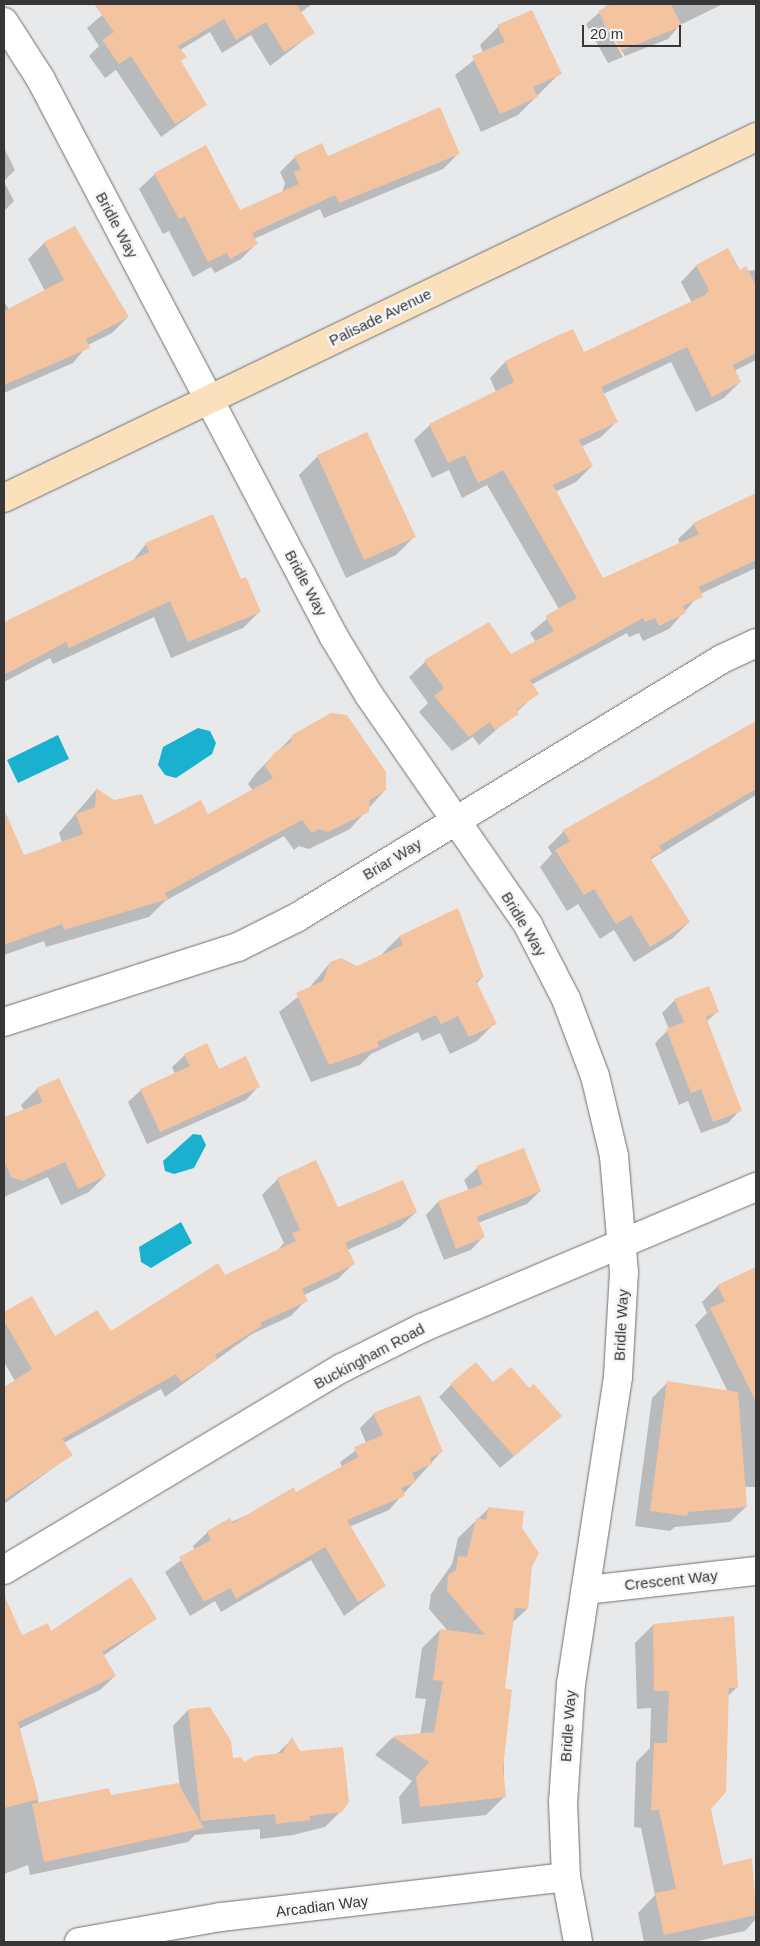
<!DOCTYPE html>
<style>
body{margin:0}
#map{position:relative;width:760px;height:1946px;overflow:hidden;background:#e8e9eb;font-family:Helvetica,sans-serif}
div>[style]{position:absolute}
.water>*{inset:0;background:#19b1cf}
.shadow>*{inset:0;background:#0003}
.building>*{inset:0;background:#f4c4a1}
.roads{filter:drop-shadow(0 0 1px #6e6f71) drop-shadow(0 0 1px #6e6f71)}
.minor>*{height:28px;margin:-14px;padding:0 14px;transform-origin:14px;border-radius:14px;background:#fff}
.major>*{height:28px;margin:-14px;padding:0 14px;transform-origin:14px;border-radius:14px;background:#fae0bb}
span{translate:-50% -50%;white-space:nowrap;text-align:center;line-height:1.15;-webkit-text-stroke:5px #f5f6f8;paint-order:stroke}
.street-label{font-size:15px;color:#373738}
.frame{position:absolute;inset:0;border:5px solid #373738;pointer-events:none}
.scale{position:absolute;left:582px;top:25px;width:99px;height:22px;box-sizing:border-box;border:2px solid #373738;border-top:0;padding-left:6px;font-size:15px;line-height:18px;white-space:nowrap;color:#373738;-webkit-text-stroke:4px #f5f6f8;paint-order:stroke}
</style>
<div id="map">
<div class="water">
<i style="clip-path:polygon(198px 728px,210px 731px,216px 743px,212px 754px,176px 778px,165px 775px,158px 765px,163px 747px)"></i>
<i style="clip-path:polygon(58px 735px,69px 759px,18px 783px,7px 760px)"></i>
<i style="clip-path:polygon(193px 1134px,201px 1135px,206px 1145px,194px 1168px,174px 1174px,165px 1171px,163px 1161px)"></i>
<i style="clip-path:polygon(181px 1222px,192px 1243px,151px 1268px,141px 1262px,139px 1247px)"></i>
</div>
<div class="shadow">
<i style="clip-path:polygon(115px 4px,312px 4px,300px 13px,313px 33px,270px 66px,251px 35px,222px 53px,210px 32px,180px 50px,180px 62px,205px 105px,161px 137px,116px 70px,105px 78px,89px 56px,99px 46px,87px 28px)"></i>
<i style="clip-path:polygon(609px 4px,723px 4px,680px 25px,668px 39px,625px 56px,599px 15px,623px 57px,608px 63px,586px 24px)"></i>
<i style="clip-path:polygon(498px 27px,560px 73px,518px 115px,481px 132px,455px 75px,483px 53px,480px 45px)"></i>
<i style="clip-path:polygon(4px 148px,15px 170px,4px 181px)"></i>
<i style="clip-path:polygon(458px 154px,443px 169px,324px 218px,320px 209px,254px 239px,256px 244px,241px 259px,215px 273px,211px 267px,193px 277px,169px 231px,163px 234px,139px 189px,155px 174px,240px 212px,282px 193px,285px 183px,280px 172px,295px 157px)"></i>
<i style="clip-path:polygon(4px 182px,14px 201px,4px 211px)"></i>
<i style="clip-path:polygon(74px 228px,128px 317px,112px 333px,88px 345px,73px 363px,4px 393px,4px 301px,9px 310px,45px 291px,28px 259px,44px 243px)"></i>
<i style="clip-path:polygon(727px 250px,739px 272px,756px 270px,756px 360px,734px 371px,740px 382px,724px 398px,696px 412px,671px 362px,603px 394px,617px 421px,601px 437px,581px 447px,592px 466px,576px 482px,555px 492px,603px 579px,680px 544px,678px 539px,694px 524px,756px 494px,756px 568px,700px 594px,669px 629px,643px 641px,639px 633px,629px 637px,627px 633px,531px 685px,537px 694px,479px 745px,473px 737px,452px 751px,419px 712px,428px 703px,409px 677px,425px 662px,489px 624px,511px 656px,536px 642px,530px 633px,559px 609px,487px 485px,462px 498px,449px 470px,432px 478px,414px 440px,430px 425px,496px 392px,490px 378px,505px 362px,572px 331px,584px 354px,692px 303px,681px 282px,696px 266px)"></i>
<i style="clip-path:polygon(367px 434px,414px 537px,396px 555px,346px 578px,299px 475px,317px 457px)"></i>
<i style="clip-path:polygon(146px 544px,240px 581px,260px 611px,243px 628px,171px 658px,154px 617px,53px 664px,50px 658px,4px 682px,4px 625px,131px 563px)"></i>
<i style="clip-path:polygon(756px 722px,756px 795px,650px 860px,689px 922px,673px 938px,634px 962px,614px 930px,600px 939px,578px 904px,567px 911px,540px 867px,552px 854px,548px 847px,564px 831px)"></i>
<i style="clip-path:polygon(293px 736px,385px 790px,350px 829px,309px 849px,299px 846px,294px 850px,284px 836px,165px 901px,149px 917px,46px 947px,44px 941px,4px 955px,4px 855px,20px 849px,23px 857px,62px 842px,59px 833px,96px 790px,154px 827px,207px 816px,253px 791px,248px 784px,257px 772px)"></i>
<i style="clip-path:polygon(399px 937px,483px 977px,476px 984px,495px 1023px,477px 1041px,450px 1054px,440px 1033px,422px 1041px,418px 1032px,371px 1054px,360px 1065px,311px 1082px,279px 1012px,309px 988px,330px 963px,357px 967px,381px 955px)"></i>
<i style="clip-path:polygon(675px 1000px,717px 1012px,706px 1022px,740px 1110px,728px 1123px,701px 1133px,688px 1101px,679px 1105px,655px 1043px,669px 1029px,662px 1013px)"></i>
<i style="clip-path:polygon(185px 1055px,258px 1087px,246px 1100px,147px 1144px,128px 1102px,141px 1090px,175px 1074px,172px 1067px)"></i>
<i style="clip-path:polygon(37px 1089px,105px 1176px,89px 1192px,61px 1205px,48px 1177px,4px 1197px,4px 1118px,24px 1111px,21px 1105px)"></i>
<i style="clip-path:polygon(477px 1168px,540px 1191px,527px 1204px,478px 1223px,483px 1237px,471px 1250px,444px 1260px,426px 1215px,438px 1202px,469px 1191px,464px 1180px)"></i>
<i style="clip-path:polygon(278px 1179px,338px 1209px,416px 1212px,400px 1227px,347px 1250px,353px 1264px,338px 1279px,304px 1295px,306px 1300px,291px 1316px,252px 1334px,165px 1397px,161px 1389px,64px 1443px,71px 1455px,4px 1504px,4px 1391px,16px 1383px,4px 1362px,4px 1314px,31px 1298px,54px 1338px,110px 1333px,278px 1250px,284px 1243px,262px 1195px)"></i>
<i style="clip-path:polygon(752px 1270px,756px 1278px,756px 1487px,744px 1487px,746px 1507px,730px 1522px,675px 1527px,670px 1531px,635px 1526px,652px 1398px,668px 1382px,728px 1392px,695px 1325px,707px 1313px,702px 1302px,718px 1286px)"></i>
<i style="clip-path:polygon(493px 1384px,547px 1428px,500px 1468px,439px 1397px,451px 1385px)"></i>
<i style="clip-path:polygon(374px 1414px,442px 1451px,389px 1510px,349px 1527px,384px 1586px,344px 1616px,311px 1560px,221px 1612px,215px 1601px,190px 1616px,165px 1572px,195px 1550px,193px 1546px,208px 1532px,296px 1494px,342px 1467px,340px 1462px,366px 1443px,360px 1428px)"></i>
<i style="clip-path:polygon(489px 1508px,521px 1528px,531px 1567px,527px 1609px,512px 1623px,504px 1689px,504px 1797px,486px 1815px,402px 1824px,399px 1797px,412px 1781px,375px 1755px,392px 1738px,420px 1735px,426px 1699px,415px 1698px,422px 1648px,440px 1630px,448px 1631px,429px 1609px,431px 1594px,452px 1564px,458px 1538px)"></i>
<i style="clip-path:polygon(155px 1619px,103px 1656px,115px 1676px,100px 1690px,19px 1729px,39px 1804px,180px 1789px,173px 1726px,188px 1710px,232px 1759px,243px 1764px,276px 1755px,292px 1739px,341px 1811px,325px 1827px,293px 1835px,260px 1839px,260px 1829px,195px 1835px,188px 1842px,30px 1875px,28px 1865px,4px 1874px,4px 1633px,17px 1627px,22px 1636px)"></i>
<i style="clip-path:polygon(653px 1625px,736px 1688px,727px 1697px,710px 1808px,722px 1866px,751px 1860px,756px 1919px,745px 1931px,693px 1942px,644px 1942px,638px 1913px,655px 1895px,641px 1828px,634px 1827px,636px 1762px,650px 1748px,651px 1708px,637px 1709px,635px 1643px)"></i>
</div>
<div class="building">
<i style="clip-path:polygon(94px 4px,296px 4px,315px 33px,284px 52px,266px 22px,236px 40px,224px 19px,178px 46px,187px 57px,181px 61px,207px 105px,175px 124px,131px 56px,119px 64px,102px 40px,114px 32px)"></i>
<i style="clip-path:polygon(612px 4px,671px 4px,682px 26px,621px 51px,598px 11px)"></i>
<i style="clip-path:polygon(532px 10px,562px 74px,533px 87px,538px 97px,500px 114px,472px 56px,505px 42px,497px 25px)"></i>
<i style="clip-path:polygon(440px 107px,460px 154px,339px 203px,335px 195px,252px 233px,258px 244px,230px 259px,227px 253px,208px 262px,185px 216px,179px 219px,154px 173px,206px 145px,240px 210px,299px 184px,294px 172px,301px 169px,294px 156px,322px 143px,328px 156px)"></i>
<i style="clip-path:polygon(75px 226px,129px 317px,86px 339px,90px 348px,4px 385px,4px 311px,64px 280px,44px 242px)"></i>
<i style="clip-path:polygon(728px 248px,740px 270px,746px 266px,756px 285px,756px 353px,733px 365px,741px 382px,712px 397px,687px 347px,601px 387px,618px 422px,579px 440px,593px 466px,553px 485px,603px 578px,699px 534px,693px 523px,756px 493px,756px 560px,699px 587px,703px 597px,683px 606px,686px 613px,659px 626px,655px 618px,645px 622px,643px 618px,530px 680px,539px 694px,516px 710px,519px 714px,495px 730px,490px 722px,469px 737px,434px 696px,444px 688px,424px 660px,489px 622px,511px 654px,554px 631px,545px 616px,577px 598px,503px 470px,478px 483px,465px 455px,448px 463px,429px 424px,514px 382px,505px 361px,554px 337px,573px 329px,584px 352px,705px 295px,709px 290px,696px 265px)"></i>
<i style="clip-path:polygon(367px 432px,416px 537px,364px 560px,317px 455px)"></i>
<i style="clip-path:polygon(213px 514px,241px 579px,246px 577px,261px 612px,188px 642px,170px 601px,69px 648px,66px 642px,4px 675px,4px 622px,149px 552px,145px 543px)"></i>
<i style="clip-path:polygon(331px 713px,347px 715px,386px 772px,386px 790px,370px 800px,369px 812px,328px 832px,318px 829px,312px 833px,302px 820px,165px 893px,168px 899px,64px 930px,62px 924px,4px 945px,4px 809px,24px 855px,83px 834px,76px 814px,95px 807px,96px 788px,114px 800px,142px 794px,155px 825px,201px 800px,208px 814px,273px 778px,265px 766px,274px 753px,291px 742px,292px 735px)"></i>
<i style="clip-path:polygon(756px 721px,756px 789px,659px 846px,662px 851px,650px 858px,690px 922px,650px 947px,631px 915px,616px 924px,594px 889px,584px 895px,555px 850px,570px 841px,563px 830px)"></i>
<i style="clip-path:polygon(458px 908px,484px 977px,476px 981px,497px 1024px,469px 1037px,458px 1016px,441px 1024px,436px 1015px,377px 1042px,379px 1047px,329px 1065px,296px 993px,323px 981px,330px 962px,341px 958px,357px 966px,403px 945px,399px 936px)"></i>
<i style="clip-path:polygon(709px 986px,719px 1012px,706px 1017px,742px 1111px,713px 1122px,701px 1089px,691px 1093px,666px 1029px,684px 1022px,674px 999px)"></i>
<i style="clip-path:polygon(207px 1043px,219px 1069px,246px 1056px,260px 1087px,160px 1132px,140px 1089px,190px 1066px,184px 1054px)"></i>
<i style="clip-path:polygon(59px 1078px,106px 1176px,78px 1189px,65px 1162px,22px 1181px,11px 1177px,4px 1161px,4px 1117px,43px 1102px,36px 1088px)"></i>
<i style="clip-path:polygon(524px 1148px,541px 1191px,477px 1217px,485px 1237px,456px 1249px,438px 1201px,483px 1184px,476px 1166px)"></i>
<i style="clip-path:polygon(316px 1160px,338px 1207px,403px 1180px,417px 1212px,345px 1243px,355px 1264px,302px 1289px,308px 1301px,260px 1323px,262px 1326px,215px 1355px,217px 1360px,181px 1382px,176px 1374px,62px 1439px,73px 1455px,4px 1500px,4px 1387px,32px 1369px,4px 1321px,4px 1312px,32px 1296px,55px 1336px,97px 1310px,111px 1331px,218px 1263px,225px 1275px,296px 1241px,292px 1233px,300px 1230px,277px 1178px)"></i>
<i style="clip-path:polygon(756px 1267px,756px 1402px,710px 1308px,725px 1301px,717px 1285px)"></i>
<i style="clip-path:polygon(476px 1362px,493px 1382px,511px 1367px,529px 1388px,534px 1384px,562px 1416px,514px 1456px,450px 1384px)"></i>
<i style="clip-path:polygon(667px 1381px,738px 1392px,747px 1507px,688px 1512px,687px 1516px,650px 1511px)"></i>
<i style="clip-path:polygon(420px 1395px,443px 1452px,430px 1458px,432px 1464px,412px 1473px,416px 1482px,401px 1488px,405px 1496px,347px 1520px,386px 1586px,358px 1602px,325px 1547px,236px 1599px,230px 1588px,204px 1602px,179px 1557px,211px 1540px,207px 1531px,230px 1518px,233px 1523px,294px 1487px,296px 1492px,358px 1457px,354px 1447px,383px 1435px,373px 1413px)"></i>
<i style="clip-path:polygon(488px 1507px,524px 1511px,522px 1528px,539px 1553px,532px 1567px,528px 1609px,515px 1608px,505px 1688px,512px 1690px,503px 1768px,506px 1797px,420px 1807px,416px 1777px,429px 1762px,392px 1736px,434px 1732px,443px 1681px,433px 1680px,440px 1629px,485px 1635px,447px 1591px,448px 1575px,456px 1570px,458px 1556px,467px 1557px,476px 1518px,486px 1520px)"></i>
<i style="clip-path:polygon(131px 1577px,157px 1619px,102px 1652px,116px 1676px,18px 1722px,39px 1799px,4px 1808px,4px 1595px,22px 1635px,48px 1623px,51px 1631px)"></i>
<i style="clip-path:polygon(734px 1616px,738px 1688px,729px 1688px,726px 1792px,711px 1809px,723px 1865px,752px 1858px,756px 1915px,664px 1935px,655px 1893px,676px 1889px,659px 1810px,651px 1810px,654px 1743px,667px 1743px,669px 1691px,654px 1691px,653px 1624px)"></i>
<i style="clip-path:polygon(210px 1707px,231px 1741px,233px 1758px,241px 1757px,244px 1762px,255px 1756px,282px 1753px,292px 1737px,300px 1751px,343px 1747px,349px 1802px,342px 1812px,310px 1816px,310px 1820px,276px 1824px,275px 1814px,201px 1821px,188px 1709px)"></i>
<i style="clip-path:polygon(178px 1783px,204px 1828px,44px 1862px,32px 1804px,109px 1788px,111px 1795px)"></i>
</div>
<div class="roads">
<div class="minor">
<i style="left:4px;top:22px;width:67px;rotate:57.3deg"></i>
<i style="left:40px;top:78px;width:632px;rotate:62.26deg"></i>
<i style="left:334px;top:637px;width:68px;rotate:58.9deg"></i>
<i style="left:369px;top:695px;width:280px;rotate:55.3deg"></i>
<i style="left:528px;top:925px;width:83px;rotate:62.8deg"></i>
<i style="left:566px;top:999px;width:82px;rotate:69.4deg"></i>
<i style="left:595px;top:1076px;width:82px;rotate:76.6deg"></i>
<i style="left:614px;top:1156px;width:116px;rotate:85.1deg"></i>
<i style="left:624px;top:1272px;width:105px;rotate:93.3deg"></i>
<i style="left:618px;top:1377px;width:310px;rotate:98.7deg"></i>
<i style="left:571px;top:1683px;width:119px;rotate:93.8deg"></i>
<i style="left:563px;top:1802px;width:75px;rotate:87.7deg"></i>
<i style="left:566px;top:1877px;width:66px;rotate:79.5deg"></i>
<i style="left:4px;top:1022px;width:246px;rotate:-17.8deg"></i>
<i style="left:238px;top:947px;width:65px;rotate:-26.6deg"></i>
<i style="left:296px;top:918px;width:499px;rotate:-31.3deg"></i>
<i style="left:722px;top:659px;width:38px;rotate:-25deg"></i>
<i style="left:4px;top:1570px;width:394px;rotate:-30.9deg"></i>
<i style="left:342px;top:1368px;width:89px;rotate:-26.6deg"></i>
<i style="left:422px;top:1328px;width:363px;rotate:-22.9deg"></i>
<i style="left:586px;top:1590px;width:171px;rotate:-6.4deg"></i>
<i style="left:79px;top:1942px;width:144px;rotate:-10deg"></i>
<i style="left:221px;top:1917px;width:347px;rotate:-6.6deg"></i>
</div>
<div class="major">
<i style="left:4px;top:498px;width:834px;rotate:-25.64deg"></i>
</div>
</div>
<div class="street-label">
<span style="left:117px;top:225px;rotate:62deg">Bridle Way</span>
<span style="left:380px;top:317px;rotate:-26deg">Palisade Avenue</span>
<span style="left:306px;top:583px;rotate:62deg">Bridle Way</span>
<span style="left:392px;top:859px;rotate:-31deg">Briar Way</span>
<span style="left:524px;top:924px;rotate:59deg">Bridle Way</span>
<span style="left:621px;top:1325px;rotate:-87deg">Bridle Way</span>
<span style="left:369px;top:1356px;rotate:-28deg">Buckingham Road</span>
<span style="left:671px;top:1580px;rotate:-6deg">Crescent Way</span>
<span style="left:568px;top:1726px;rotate:-86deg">Bridle Way</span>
<span style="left:322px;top:1906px;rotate:-7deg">Arcadian Way</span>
</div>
<div class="frame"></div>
<div class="scale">20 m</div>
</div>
